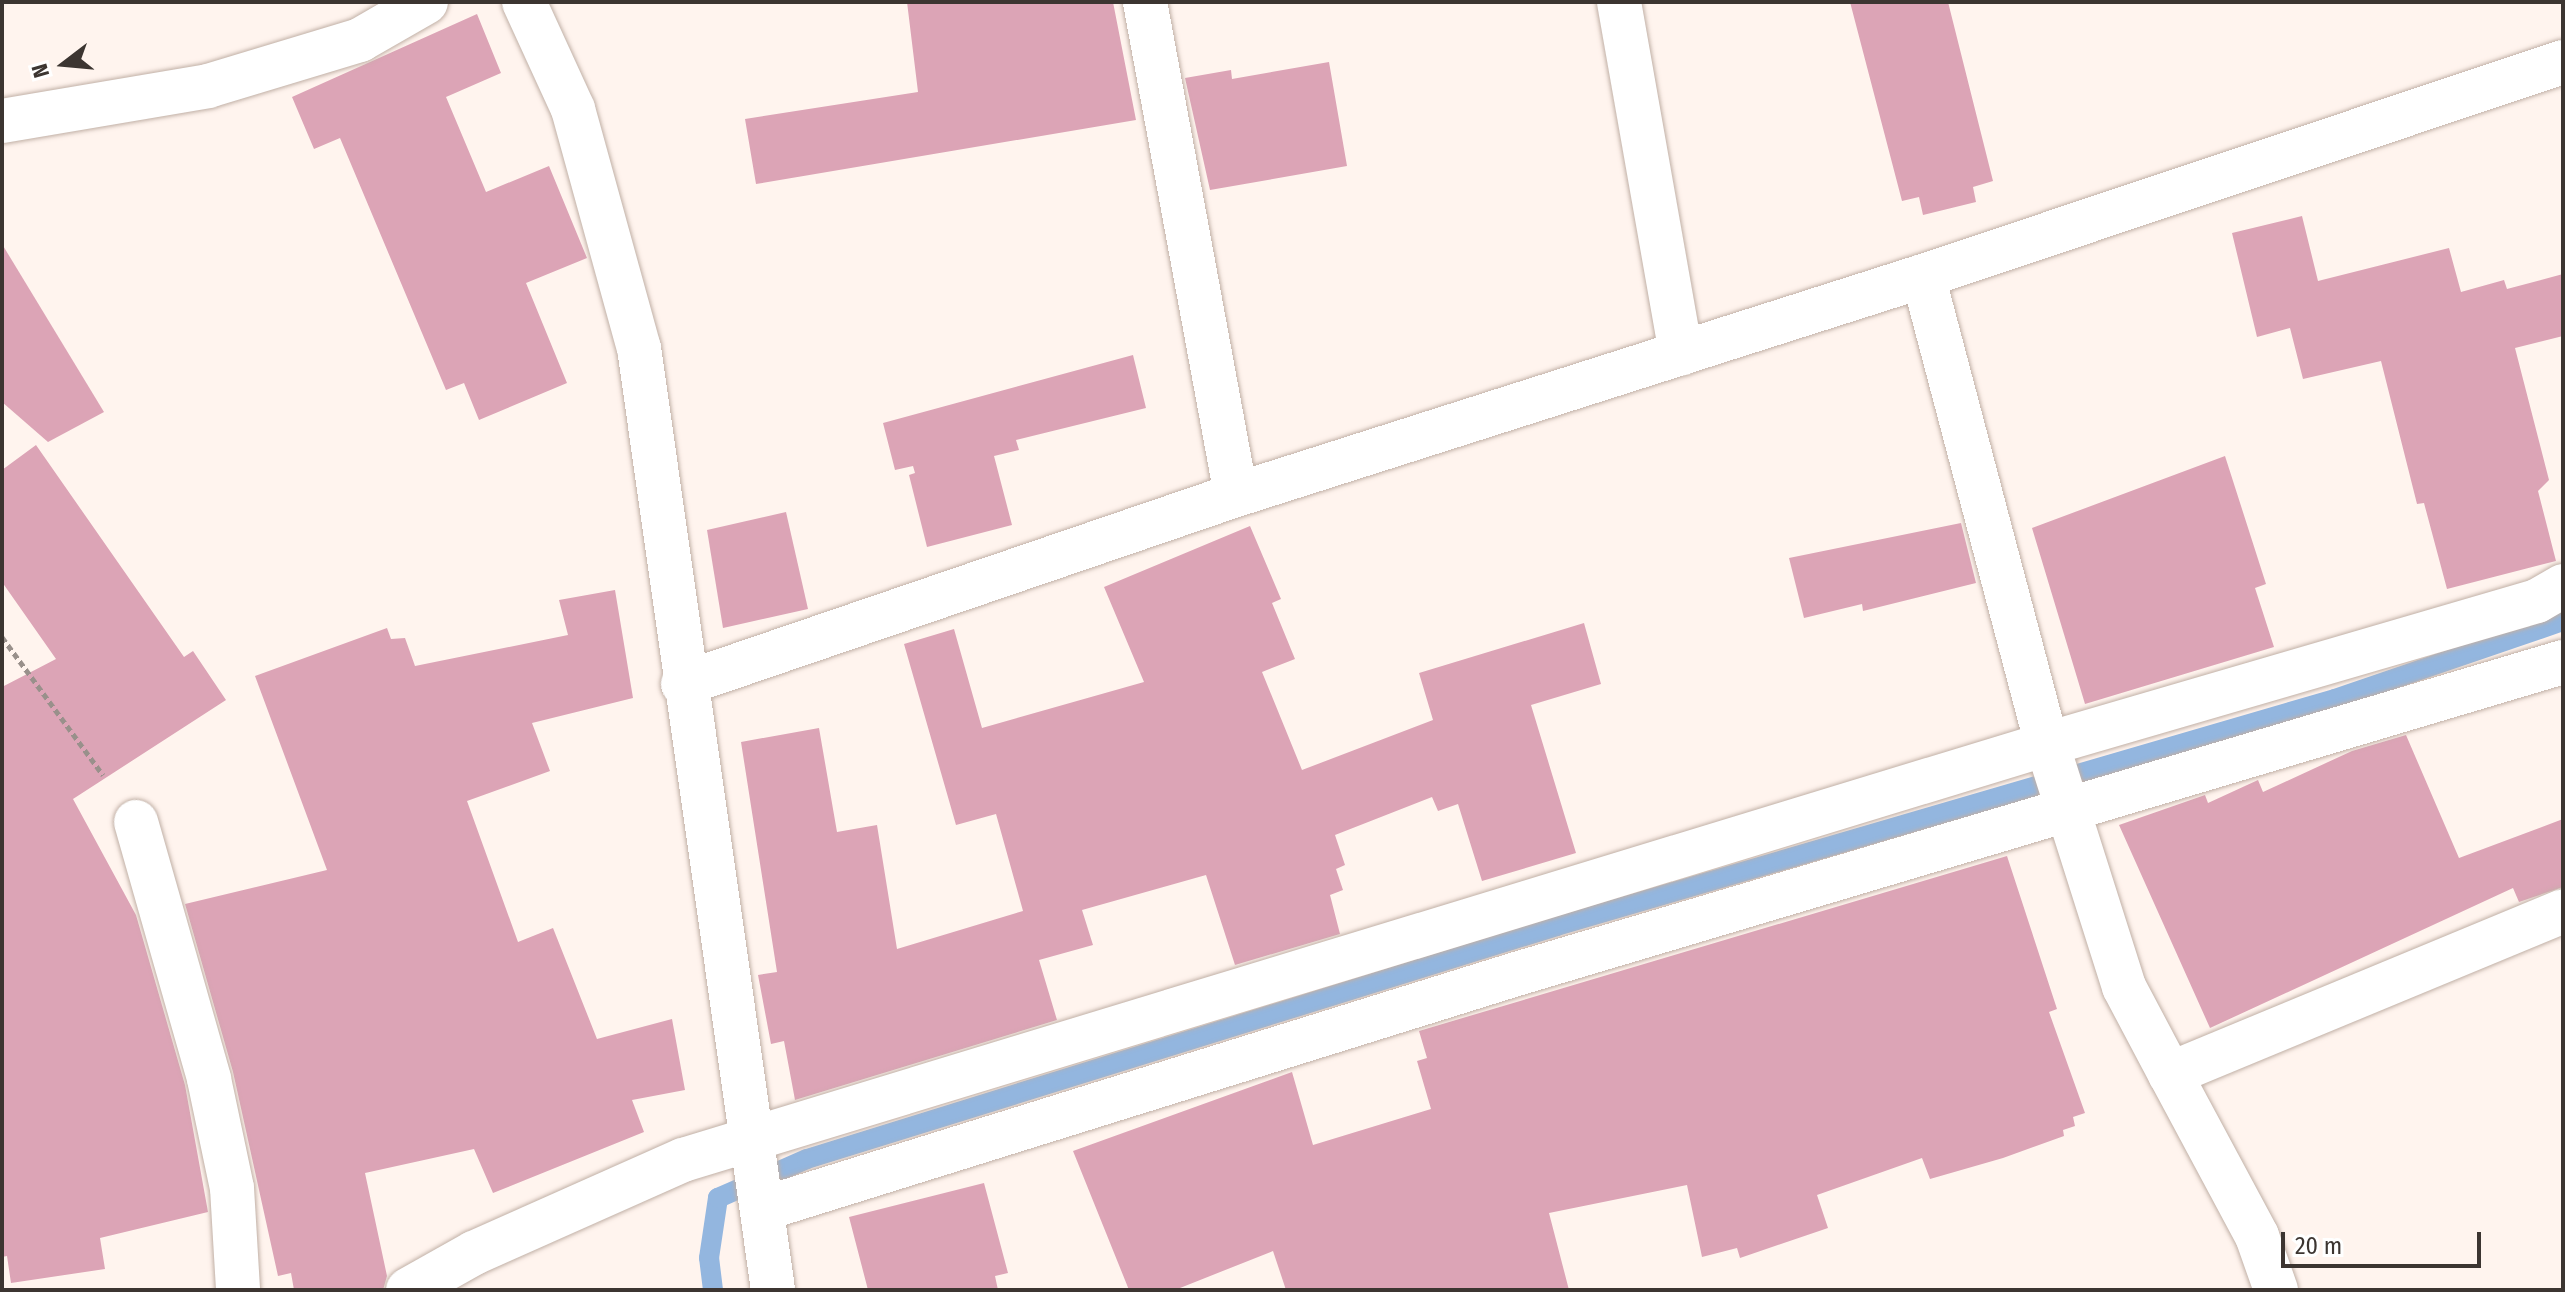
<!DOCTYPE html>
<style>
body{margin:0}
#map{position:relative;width:2565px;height:1292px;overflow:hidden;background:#fff4ee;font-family:"Fira Sans Condensed",sans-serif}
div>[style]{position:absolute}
.stream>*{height:20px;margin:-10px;padding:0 10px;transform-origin:10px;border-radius:10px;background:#93b6df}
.building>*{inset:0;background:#dca4b6}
.path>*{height:5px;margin-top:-2.5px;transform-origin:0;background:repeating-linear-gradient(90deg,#99908b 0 6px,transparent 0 10px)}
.roads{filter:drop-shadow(0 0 2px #c1b0a6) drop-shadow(0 0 2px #c1b0a6)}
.minor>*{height:44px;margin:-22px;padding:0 22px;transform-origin:22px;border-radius:22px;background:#fff}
span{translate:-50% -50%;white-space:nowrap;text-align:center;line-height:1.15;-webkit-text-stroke:8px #fff;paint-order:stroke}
.frame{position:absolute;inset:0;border:4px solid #3c3531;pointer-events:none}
.north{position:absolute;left:24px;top:24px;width:80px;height:80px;-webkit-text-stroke:6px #fff;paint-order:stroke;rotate:254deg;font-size:22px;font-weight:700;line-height:32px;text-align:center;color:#3c3531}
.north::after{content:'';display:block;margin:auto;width:28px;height:36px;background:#3c3531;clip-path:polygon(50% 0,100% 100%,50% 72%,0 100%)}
.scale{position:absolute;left:2281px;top:1232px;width:200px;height:36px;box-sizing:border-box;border:4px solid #3c3531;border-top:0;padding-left:10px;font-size:24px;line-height:28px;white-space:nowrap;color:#3c3531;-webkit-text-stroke:6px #fff;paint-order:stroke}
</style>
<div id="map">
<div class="stream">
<i style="left:713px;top:1290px;width:32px;rotate:-97deg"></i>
<i style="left:709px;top:1258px;width:61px;rotate:-81.5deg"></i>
<i style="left:718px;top:1198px;width:97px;rotate:-23.7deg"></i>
<i style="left:807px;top:1159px;width:785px;rotate:-17.26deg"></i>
<i style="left:1557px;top:926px;width:810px;rotate:-16.27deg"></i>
<i style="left:2335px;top:699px;width:241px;rotate:-18.9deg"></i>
</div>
<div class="building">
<i style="clip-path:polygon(907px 2px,1113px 2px,1136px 120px,756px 184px,745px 119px,918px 92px)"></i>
<i style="clip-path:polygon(1850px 2px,1948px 2px,1993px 181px,1973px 187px,1976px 202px,1923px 215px,1919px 197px,1902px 201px)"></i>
<i style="clip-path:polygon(477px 14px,501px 73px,446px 97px,486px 192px,549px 166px,587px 258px,526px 283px,567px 383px,479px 420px,464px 383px,446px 390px,340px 138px,314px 149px,292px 97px)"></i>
<i style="clip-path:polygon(1329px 62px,1347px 166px,1210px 190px,1185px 78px,1231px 70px,1232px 79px)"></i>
<i style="clip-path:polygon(2302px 216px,2318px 281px,2449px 248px,2461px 292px,2504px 280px,2507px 289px,2563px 274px,2563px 336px,2515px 348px,2549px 480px,2538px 491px,2556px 561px,2447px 589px,2424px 503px,2417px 504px,2381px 361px,2303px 379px,2290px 328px,2257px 337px,2232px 233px)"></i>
<i style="clip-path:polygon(2px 244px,104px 412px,48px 442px,2px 402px)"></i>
<i style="clip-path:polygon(1133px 355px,1146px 408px,1016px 440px,1019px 450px,994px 456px,1012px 525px,927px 547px,909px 475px,915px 473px,913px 466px,895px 470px,883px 423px)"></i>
<i style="clip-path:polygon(36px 445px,184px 657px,193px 651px,226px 700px,73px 799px,136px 915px,185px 1085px,208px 1212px,100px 1238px,105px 1269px,11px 1283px,7px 1256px,2px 1257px,2px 687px,56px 659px,2px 582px,2px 470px)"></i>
<i style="clip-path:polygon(2225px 456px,2266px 584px,2255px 588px,2274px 647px,2085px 704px,2032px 528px)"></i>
<i style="clip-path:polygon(786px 512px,808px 609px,723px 628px,707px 530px)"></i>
<i style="clip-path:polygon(1961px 523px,1976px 583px,1863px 611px,1862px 604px,1804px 618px,1789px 558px)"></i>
<i style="clip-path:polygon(1250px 526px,1281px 599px,1272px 603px,1295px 659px,1262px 672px,1302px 770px,1433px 720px,1419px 673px,1584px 623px,1601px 684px,1531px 705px,1576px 853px,1482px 881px,1458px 804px,1438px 811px,1432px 797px,1335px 835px,1345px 865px,1336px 869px,1343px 890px,1330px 895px,1340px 934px,1235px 965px,1206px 875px,1082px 910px,1093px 945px,1039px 960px,1057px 1020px,795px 1100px,784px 1041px,771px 1044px,758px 975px,777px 972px,741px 742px,819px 728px,837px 832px,877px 825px,897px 949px,1023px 911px,996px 814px,956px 825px,904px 644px,954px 629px,982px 728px,1144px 682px,1104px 587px)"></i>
<i style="clip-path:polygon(615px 590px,633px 698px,532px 723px,550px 771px,467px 801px,518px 942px,553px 928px,597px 1039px,672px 1019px,685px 1090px,632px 1100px,644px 1132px,493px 1193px,474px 1149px,365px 1173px,387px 1276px,383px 1290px,294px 1290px,291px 1273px,278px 1276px,233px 1072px,185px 904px,327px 870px,255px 676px,387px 628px,391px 639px,405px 638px,415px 666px,568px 635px,559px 600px)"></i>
<i style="clip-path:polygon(2406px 735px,2459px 858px,2563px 819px,2563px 887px,2519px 902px,2513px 888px,2210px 1028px,2119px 825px,2205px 795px,2208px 803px,2258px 780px,2263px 792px,2352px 751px)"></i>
<i style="clip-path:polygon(2007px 856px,2057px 1009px,2049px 1012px,2085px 1113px,2073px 1117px,2075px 1126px,2063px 1130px,2064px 1136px,2003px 1158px,1930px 1179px,1922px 1158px,1817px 1195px,1828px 1228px,1740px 1258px,1737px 1248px,1702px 1257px,1687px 1185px,1549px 1213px,1569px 1290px,1286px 1290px,1273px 1251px,1175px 1290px,1129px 1290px,1073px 1151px,1292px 1072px,1313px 1145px,1431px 1109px,1417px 1061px,1427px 1058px,1419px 1031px)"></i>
<i style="clip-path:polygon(984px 1183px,1008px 1273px,995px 1276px,998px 1290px,868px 1290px,849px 1217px)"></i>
</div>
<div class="path">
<i style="left:2px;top:637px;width:171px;rotate:53.8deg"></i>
</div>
<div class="roads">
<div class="minor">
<i style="left:524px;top:2px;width:118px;rotate:65.4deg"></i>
<i style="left:573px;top:109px;width:248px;rotate:74.6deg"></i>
<i style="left:639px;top:348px;width:951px;rotate:81.9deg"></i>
<i style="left:1145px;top:2px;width:501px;rotate:79.54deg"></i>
<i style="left:1619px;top:2px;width:357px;rotate:80deg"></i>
<i style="left:2px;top:121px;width:209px;rotate:-9.6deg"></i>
<i style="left:208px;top:86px;width:159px;rotate:-16.8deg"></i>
<i style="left:360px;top:40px;width:76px;rotate:-29.9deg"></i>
<i style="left:1923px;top:276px;width:484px;rotate:75.2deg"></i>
<i style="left:2047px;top:744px;width:510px;rotate:-16.27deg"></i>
<i style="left:2537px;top:601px;width:30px;rotate:-30deg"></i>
<i style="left:683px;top:684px;width:584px;rotate:-18.87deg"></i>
<i style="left:1236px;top:495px;width:721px;rotate:-17.68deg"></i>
<i style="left:1923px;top:276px;width:675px;rotate:-18.49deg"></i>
<i style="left:136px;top:822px;width:267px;rotate:74.1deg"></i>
<i style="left:209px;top:1079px;width:111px;rotate:78.1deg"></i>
<i style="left:232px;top:1188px;width:102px;rotate:86.6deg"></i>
<i style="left:766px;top:1208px;width:782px;rotate:-17.32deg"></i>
<i style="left:1513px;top:975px;width:1096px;rotate:-16.6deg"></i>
<i style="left:408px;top:1290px;width:76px;rotate:-29.3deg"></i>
<i style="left:474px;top:1253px;width:229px;rotate:-24deg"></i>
<i style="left:683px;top:1160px;width:1426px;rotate:-16.96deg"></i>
<i style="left:2047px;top:744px;width:255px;rotate:72.4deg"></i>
<i style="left:2124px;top:987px;width:98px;rotate:62.1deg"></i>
<i style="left:2276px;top:1290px;width:57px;rotate:-109.4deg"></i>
<i style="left:2257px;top:1236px;width:184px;rotate:-118.2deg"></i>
<i style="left:2170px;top:1074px;width:425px;rotate:-22.5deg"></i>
</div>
</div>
<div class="frame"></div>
<div class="north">N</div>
<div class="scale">20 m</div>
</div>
